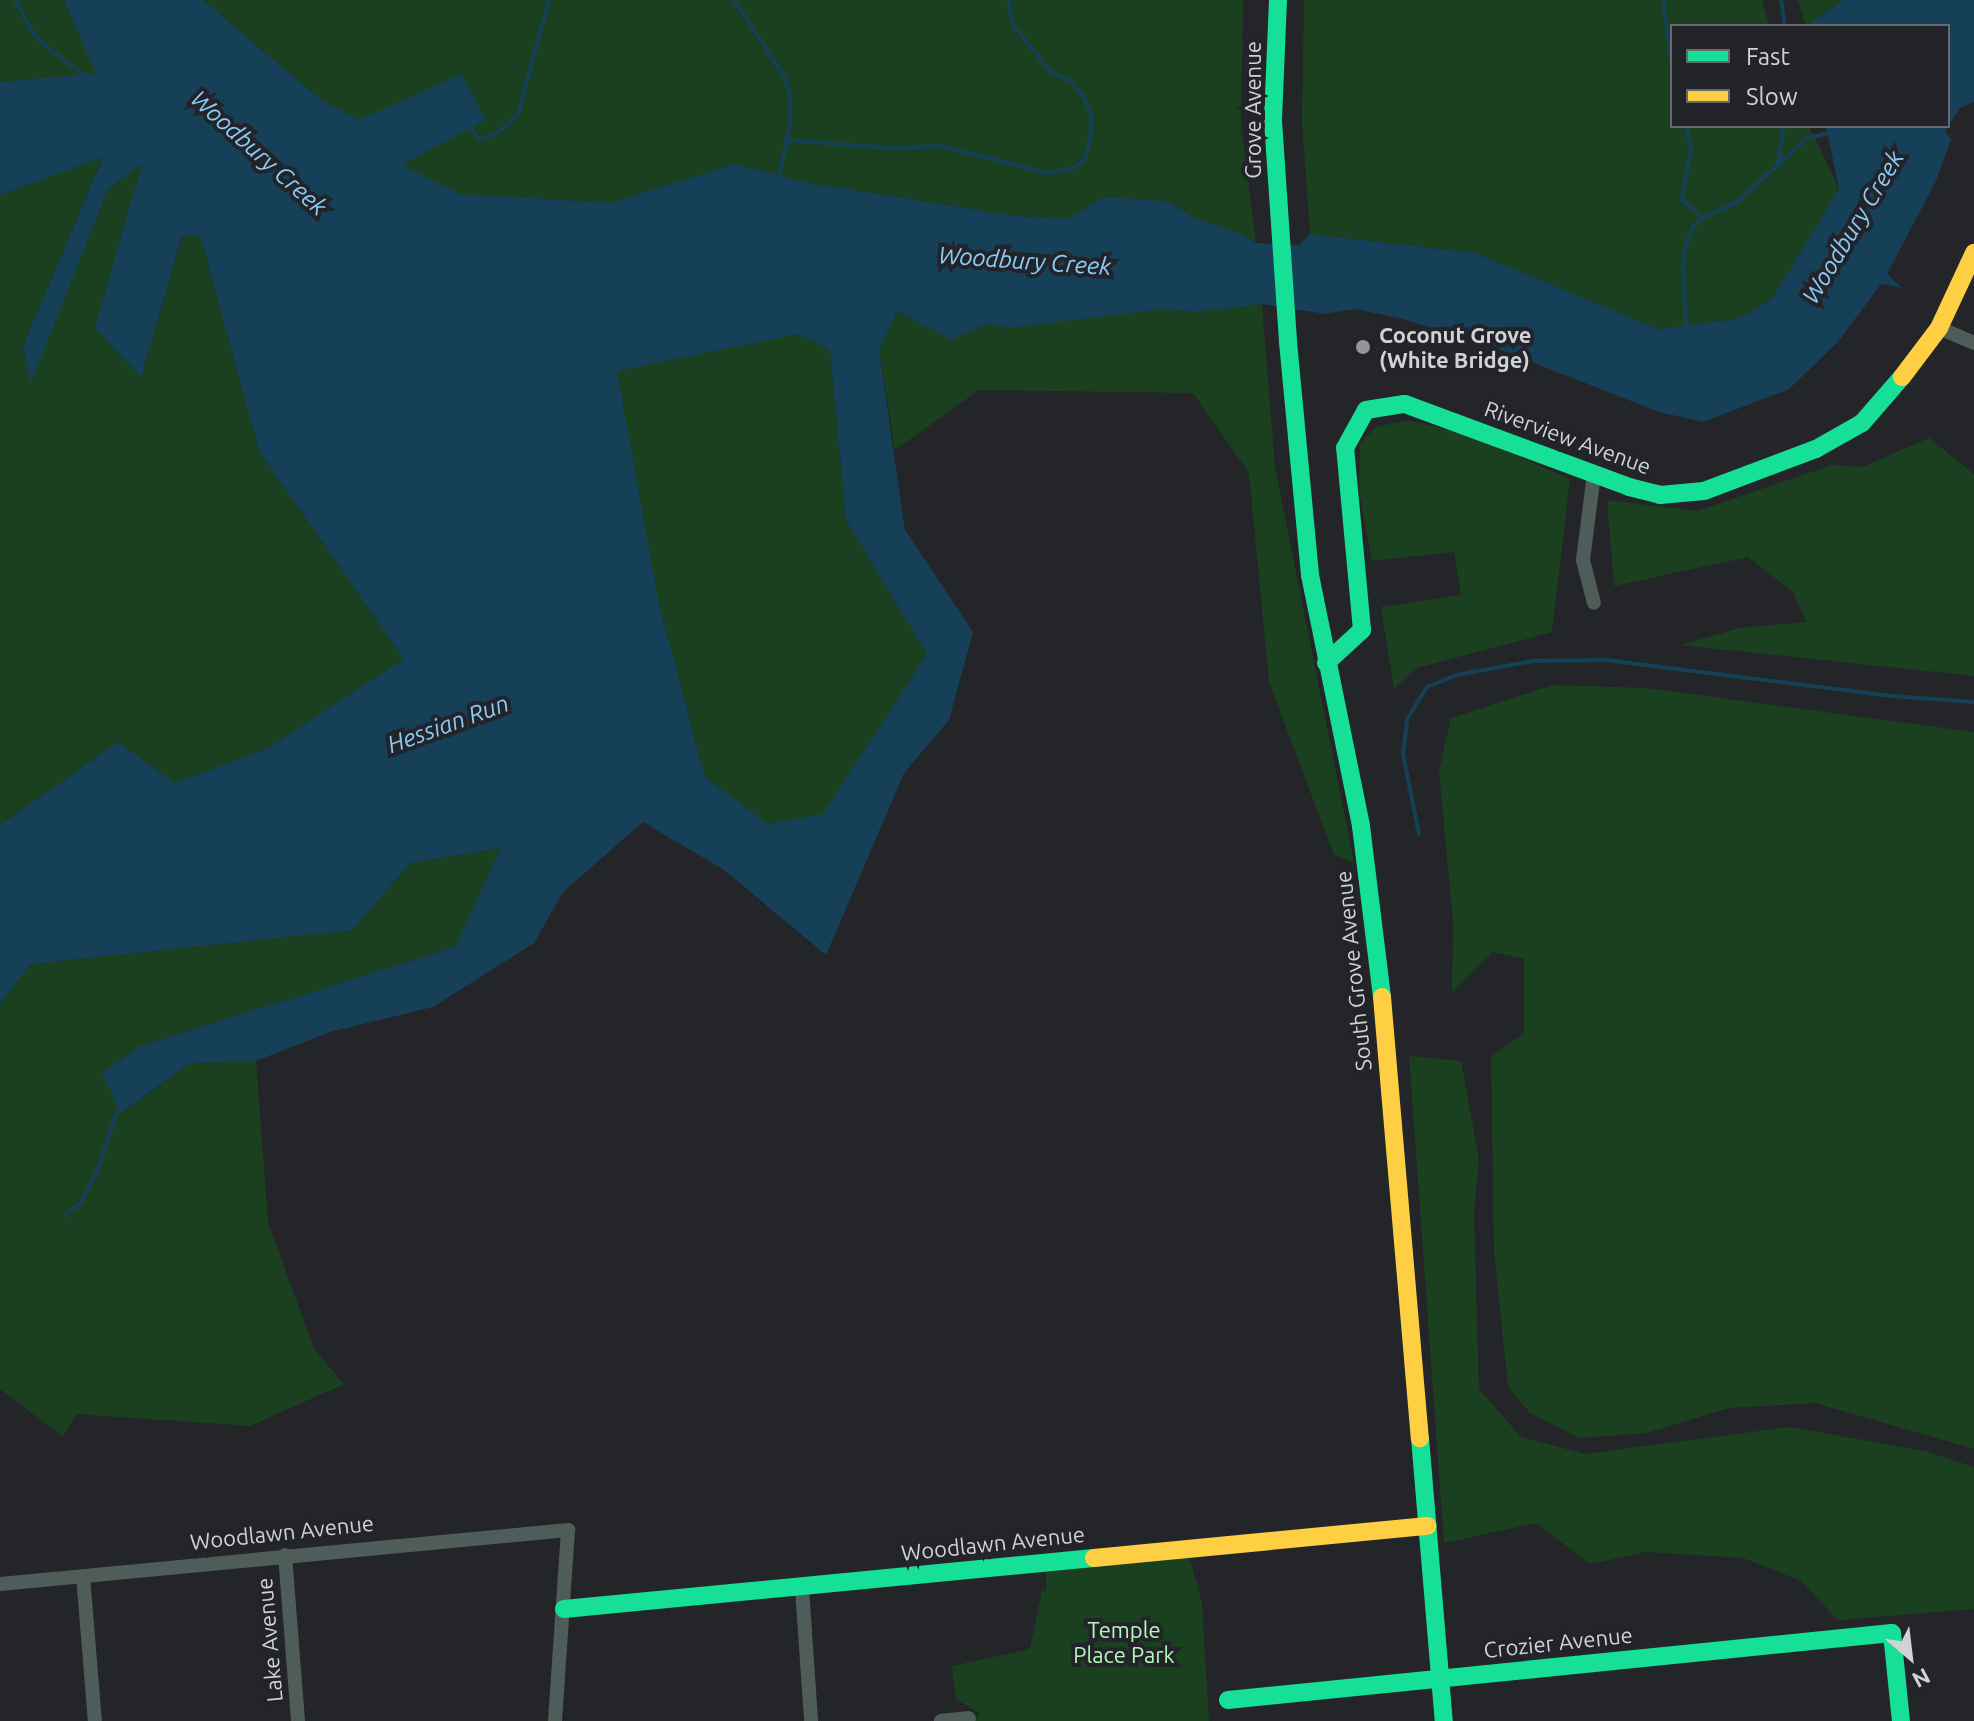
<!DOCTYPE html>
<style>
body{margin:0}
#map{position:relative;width:1974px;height:1721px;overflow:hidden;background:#232528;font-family:Ubuntu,sans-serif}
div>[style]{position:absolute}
.green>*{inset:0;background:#1b4020}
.water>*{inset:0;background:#154058}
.stream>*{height:4px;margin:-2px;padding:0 2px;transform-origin:2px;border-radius:2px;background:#154058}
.street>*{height:14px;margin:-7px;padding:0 7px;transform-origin:7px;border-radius:7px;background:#4e5d59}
.fast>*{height:18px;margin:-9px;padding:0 9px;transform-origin:9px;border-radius:9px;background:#16e098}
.slow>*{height:18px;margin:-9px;padding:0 9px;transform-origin:9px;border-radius:9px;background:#ffcf43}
.dots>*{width:22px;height:22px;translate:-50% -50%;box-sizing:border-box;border:4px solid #222429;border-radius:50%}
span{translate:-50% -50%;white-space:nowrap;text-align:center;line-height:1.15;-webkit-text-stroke:8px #222429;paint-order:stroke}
.street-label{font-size:22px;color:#d1d2d5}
.poi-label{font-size:22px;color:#d1d2d5;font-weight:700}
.left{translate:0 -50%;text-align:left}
.park-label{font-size:22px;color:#b2f8b6}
.water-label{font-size:24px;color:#89ccf7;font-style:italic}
.legend{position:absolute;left:1670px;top:24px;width:280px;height:104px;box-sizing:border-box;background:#222429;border:2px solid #686a6e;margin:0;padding:10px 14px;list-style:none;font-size:24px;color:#d1d2d5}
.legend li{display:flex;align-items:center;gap:16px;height:40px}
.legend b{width:40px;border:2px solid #686a6e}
.north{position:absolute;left:1870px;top:1617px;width:80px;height:80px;-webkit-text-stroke:6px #222429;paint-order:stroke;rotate:152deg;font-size:22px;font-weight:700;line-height:32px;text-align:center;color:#d1d2d5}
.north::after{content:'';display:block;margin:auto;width:28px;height:36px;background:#d1d2d5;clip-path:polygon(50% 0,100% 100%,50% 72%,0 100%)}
</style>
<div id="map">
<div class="green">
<i style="clip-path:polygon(0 0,64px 0,97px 73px,0 82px)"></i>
<i style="clip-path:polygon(203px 0,1243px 0,1241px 125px,1256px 243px,1240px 233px,1198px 220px,1167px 201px,1103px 197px,1068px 219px,1017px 216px,808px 183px,733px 164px,611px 203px,459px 194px,400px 165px,359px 120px,320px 99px)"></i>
<i style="clip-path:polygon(1304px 0,1762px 0,1769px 26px,1672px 26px,1672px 126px,1809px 126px,1839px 189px,1772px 299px,1737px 319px,1658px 329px,1475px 253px,1310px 234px,1302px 123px)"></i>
<i style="clip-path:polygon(1798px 0,1844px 0,1806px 26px)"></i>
<i style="clip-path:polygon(103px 156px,23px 346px,31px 381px,108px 189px,143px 163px,141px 376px,183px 235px,200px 235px,259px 451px,404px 659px,266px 749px,175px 783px,118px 742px,0 825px,0 195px)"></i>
<i style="clip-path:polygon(1262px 304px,1275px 467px,1354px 863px,1334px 855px,1269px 682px,1249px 473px,1193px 393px,979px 390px,895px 450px,879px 351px,897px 311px,952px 340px,986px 324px,1007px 328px,1081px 317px,1163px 309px,1196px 312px)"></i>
<i style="clip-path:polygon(798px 334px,830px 350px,846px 520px,927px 654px,823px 815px,767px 824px,705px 777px,659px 604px,616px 370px)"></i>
<i style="clip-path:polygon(1408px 420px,1469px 435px,1570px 479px,1552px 632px,1417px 668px,1394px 689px,1381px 607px,1461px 595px,1454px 552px,1372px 561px,1359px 491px,1360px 443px,1376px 427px)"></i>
<i style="clip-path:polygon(1929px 438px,1974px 474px,1974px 676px,1680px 645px,1740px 628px,1806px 622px,1793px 592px,1748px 557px,1614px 586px,1607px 500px,1697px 511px,1832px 465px,1862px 467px)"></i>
<i style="clip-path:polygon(1553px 685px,1647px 688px,1974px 732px,1974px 1449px,1815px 1403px,1729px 1408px,1647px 1433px,1579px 1438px,1529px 1412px,1508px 1386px,1494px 1252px,1491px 1057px,1524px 1033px,1524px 959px,1493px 952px,1452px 993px,1453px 922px,1439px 771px,1451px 718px)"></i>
<i style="clip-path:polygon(502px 848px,455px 947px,140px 1046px,122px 1113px,190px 1063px,256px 1061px,268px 1222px,314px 1349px,344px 1384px,250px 1426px,76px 1414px,63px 1437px,0 1389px,0 1004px,31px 964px,353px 930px,410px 863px)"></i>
<i style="clip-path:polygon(1409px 1056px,1461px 1061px,1479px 1160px,1474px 1213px,1479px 1389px,1521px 1437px,1585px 1454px,1790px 1427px,1925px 1451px,1974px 1467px,1974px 1609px,1838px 1620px,1801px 1581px,1743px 1558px,1646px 1552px,1590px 1564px,1536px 1523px,1444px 1543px)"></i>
<i style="clip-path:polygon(1189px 1556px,1202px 1603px,1209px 1721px,973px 1721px,980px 1714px,956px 1699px,952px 1666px,1030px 1649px,1042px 1591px,1046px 1591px,1046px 1570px)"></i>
</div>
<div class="water">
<i style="clip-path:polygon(evenodd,64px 0,203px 0,320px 99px,359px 120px,461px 74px,486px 120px,401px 165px,460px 194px,611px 203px,733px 164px,808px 183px,1017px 216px,1068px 219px,1103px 197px,1167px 201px,1198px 220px,1240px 233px,1256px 243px,1299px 245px,1310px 234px,1475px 253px,1658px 329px,1737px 319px,1772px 299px,1839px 189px,1826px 126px,1948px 126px,1945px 131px,1951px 140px,1935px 183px,1887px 274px,1902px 288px,1881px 284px,1838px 342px,1789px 389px,1703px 422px,1659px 412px,1509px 353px,1403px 319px,1355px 309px,1326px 314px,1262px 304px,1196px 312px,1163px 309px,1007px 328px,986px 324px,952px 340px,897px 311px,879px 351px,905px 530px,973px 632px,949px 720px,904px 773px,826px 955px,724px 870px,643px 822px,563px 892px,534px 943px,433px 1007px,330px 1032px,256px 1061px,190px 1063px,121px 1113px,102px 1073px,140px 1046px,455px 947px,501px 848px,410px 863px,353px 930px,31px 964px,0 1004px,0 825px,118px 742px,175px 783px,266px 749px,404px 659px,259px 451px,200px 235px,182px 236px,141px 377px,95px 328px,142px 164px,108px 189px,31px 383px,23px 346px,103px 157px,0 195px,0 82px,96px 73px,64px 0,798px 334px,830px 350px,846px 520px,927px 654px,823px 814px,768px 824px,705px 777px,659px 604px,617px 371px,798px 334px)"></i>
<i style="clip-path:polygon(1844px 0,1974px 0,1974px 102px,1960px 108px,1948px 126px,1948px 26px,1806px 26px)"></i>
</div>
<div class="stream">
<i style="left:15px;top:0;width:43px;rotate:61.1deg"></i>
<i style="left:36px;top:38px;width:65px;rotate:38.1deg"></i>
<i style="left:734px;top:0;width:87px;rotate:56.7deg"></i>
<i style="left:782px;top:73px;width:22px;rotate:69deg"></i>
<i style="left:790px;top:94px;width:31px;rotate:90deg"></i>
<i style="left:790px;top:125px;width:56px;rotate:102.3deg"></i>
<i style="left:1663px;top:0;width:67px;rotate:82.2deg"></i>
<i style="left:1781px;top:0;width:26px;rotate:81deg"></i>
<i style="left:469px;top:123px;width:17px;rotate:59deg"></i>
<i style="left:478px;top:138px;width:5px;rotate:11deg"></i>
<i style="left:483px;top:139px;width:19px;rotate:-25deg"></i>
<i style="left:500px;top:131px;width:25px;rotate:-43deg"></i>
<i style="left:518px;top:114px;width:118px;rotate:-74.8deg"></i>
<i style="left:1686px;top:126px;width:22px;rotate:77deg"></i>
<i style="left:1691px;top:147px;width:54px;rotate:99.6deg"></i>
<i style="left:1682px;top:200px;width:25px;rotate:42deg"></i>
<i style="left:786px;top:140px;width:102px;rotate:4.5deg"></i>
<i style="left:888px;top:148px;width:53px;rotate:-2.2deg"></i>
<i style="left:941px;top:146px;width:110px;rotate:14.2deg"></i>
<i style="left:1048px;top:173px;width:26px;rotate:-11deg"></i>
<i style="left:1074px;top:168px;width:14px;rotate:-39deg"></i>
<i style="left:1085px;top:159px;width:27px;rotate:-77deg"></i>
<i style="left:1091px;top:133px;width:20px;rotate:-90deg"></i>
<i style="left:1091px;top:113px;width:17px;rotate:-114deg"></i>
<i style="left:1084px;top:97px;width:21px;rotate:-129deg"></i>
<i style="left:1071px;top:81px;width:21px;rotate:-157deg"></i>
<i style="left:1052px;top:73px;width:62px;rotate:-129.1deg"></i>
<i style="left:1013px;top:25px;width:25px;rotate:-101deg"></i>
<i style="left:1778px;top:163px;width:37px;rotate:-81deg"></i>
<i style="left:1686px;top:327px;width:60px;rotate:-92.9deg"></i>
<i style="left:1683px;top:267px;width:20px;rotate:-84deg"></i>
<i style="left:1685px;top:247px;width:23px;rotate:-67deg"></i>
<i style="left:1694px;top:226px;width:11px;rotate:-45deg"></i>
<i style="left:1702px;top:218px;width:37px;rotate:-24deg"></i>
<i style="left:1736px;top:203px;width:95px;rotate:-42.4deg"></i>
<i style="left:1806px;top:139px;width:24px;rotate:-15deg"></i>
<i style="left:1419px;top:834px;width:82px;rotate:-101.3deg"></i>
<i style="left:1403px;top:754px;width:35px;rotate:-83deg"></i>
<i style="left:1407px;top:719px;width:38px;rotate:-58deg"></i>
<i style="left:1427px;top:687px;width:31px;rotate:-22deg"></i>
<i style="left:1456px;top:675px;width:78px;rotate:-10.3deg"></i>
<i style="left:1533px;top:661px;width:73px;rotate:-0.8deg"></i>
<i style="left:1606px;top:660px;width:288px;rotate:7.2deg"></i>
<i style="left:1892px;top:696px;width:82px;rotate:4.2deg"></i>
<i style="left:65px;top:1216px;width:21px;rotate:-41deg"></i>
<i style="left:81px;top:1202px;width:34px;rotate:-62deg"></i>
<i style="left:97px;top:1172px;width:70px;rotate:-71.6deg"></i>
</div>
<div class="street">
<i style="left:1939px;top:328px;width:38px;rotate:23deg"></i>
<i style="left:1594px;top:474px;width:87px;rotate:97.3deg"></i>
<i style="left:1583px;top:560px;width:44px;rotate:75.7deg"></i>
<i style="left:285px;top:1555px;width:167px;rotate:85.5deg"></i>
<i style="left:83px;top:1576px;width:145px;rotate:85.3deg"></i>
<i style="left:0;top:1584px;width:571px;rotate:-5.43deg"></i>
<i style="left:568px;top:1530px;width:191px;rotate:93.9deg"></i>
<i style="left:802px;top:1588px;width:133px;rotate:86.1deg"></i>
<i style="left:941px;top:1721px;width:28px;rotate:-6deg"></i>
</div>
<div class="fast">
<i style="left:1278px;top:0;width:121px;rotate:92.4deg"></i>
<i style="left:1273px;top:121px;width:222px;rotate:86.1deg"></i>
<i style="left:1288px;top:342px;width:234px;rotate:84.6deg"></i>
<i style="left:1310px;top:575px;width:256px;rotate:78.5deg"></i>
<i style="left:1361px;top:826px;width:172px;rotate:83deg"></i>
<i style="left:1326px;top:663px;width:49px;rotate:-42.5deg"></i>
<i style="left:1362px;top:630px;width:183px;rotate:-95.3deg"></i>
<i style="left:1345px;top:448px;width:43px;rotate:-61.1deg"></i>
<i style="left:1366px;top:410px;width:39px;rotate:-9deg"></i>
<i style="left:1405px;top:404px;width:239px;rotate:20.3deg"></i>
<i style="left:1629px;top:487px;width:32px;rotate:14deg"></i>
<i style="left:1660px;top:495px;width:44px;rotate:-5.2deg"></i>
<i style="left:1704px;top:491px;width:120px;rotate:-20.6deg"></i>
<i style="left:1816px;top:449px;width:53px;rotate:-29.5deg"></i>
<i style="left:1862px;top:423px;width:61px;rotate:-49deg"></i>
<i style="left:1420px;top:1438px;width:284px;rotate:85.2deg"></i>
<i style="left:564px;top:1609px;width:532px;rotate:-5.5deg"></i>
<i style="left:1228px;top:1700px;width:667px;rotate:-5.76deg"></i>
<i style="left:1892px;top:1633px;width:88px;rotate:84.2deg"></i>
</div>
<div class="slow">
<i style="left:1902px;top:377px;width:61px;rotate:-52.9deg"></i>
<i style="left:1939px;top:328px;width:83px;rotate:-65deg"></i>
<i style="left:1382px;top:997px;width:443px;rotate:85.1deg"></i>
<i style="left:1094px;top:1558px;width:335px;rotate:-5.5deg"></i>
</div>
<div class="dots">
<i style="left:1363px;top:347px;background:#949598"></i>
</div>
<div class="street-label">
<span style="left:1253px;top:110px;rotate:-90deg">Grove Avenue</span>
<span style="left:1568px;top:437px;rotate:20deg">Riverview Avenue</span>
<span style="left:1353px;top:971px;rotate:-96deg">South Grove Avenue</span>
<span style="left:282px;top:1532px;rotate:-6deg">Woodlawn Avenue</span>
<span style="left:993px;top:1543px;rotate:-6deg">Woodlawn Avenue</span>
<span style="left:269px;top:1640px;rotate:-95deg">Lake Avenue</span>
<span style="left:1558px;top:1642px;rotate:-6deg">Crozier Avenue</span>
</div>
<div class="poi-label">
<span class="left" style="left:1379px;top:347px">Coconut Grove<br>(White Bridge)</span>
</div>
<div class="park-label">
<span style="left:1124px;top:1642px">Temple<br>Place Park</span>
</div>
<div class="water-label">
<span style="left:259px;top:153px;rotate:42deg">Woodbury Creek</span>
<span style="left:1853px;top:227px;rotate:-59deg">Woodbury Creek</span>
<span style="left:1025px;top:261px;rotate:4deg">Woodbury Creek</span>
<span style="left:448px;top:724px;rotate:-20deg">Hessian Run</span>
</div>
<ul class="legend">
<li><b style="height:10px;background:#16e098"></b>Fast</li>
<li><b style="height:10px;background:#ffcf43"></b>Slow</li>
</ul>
<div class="north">N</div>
</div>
